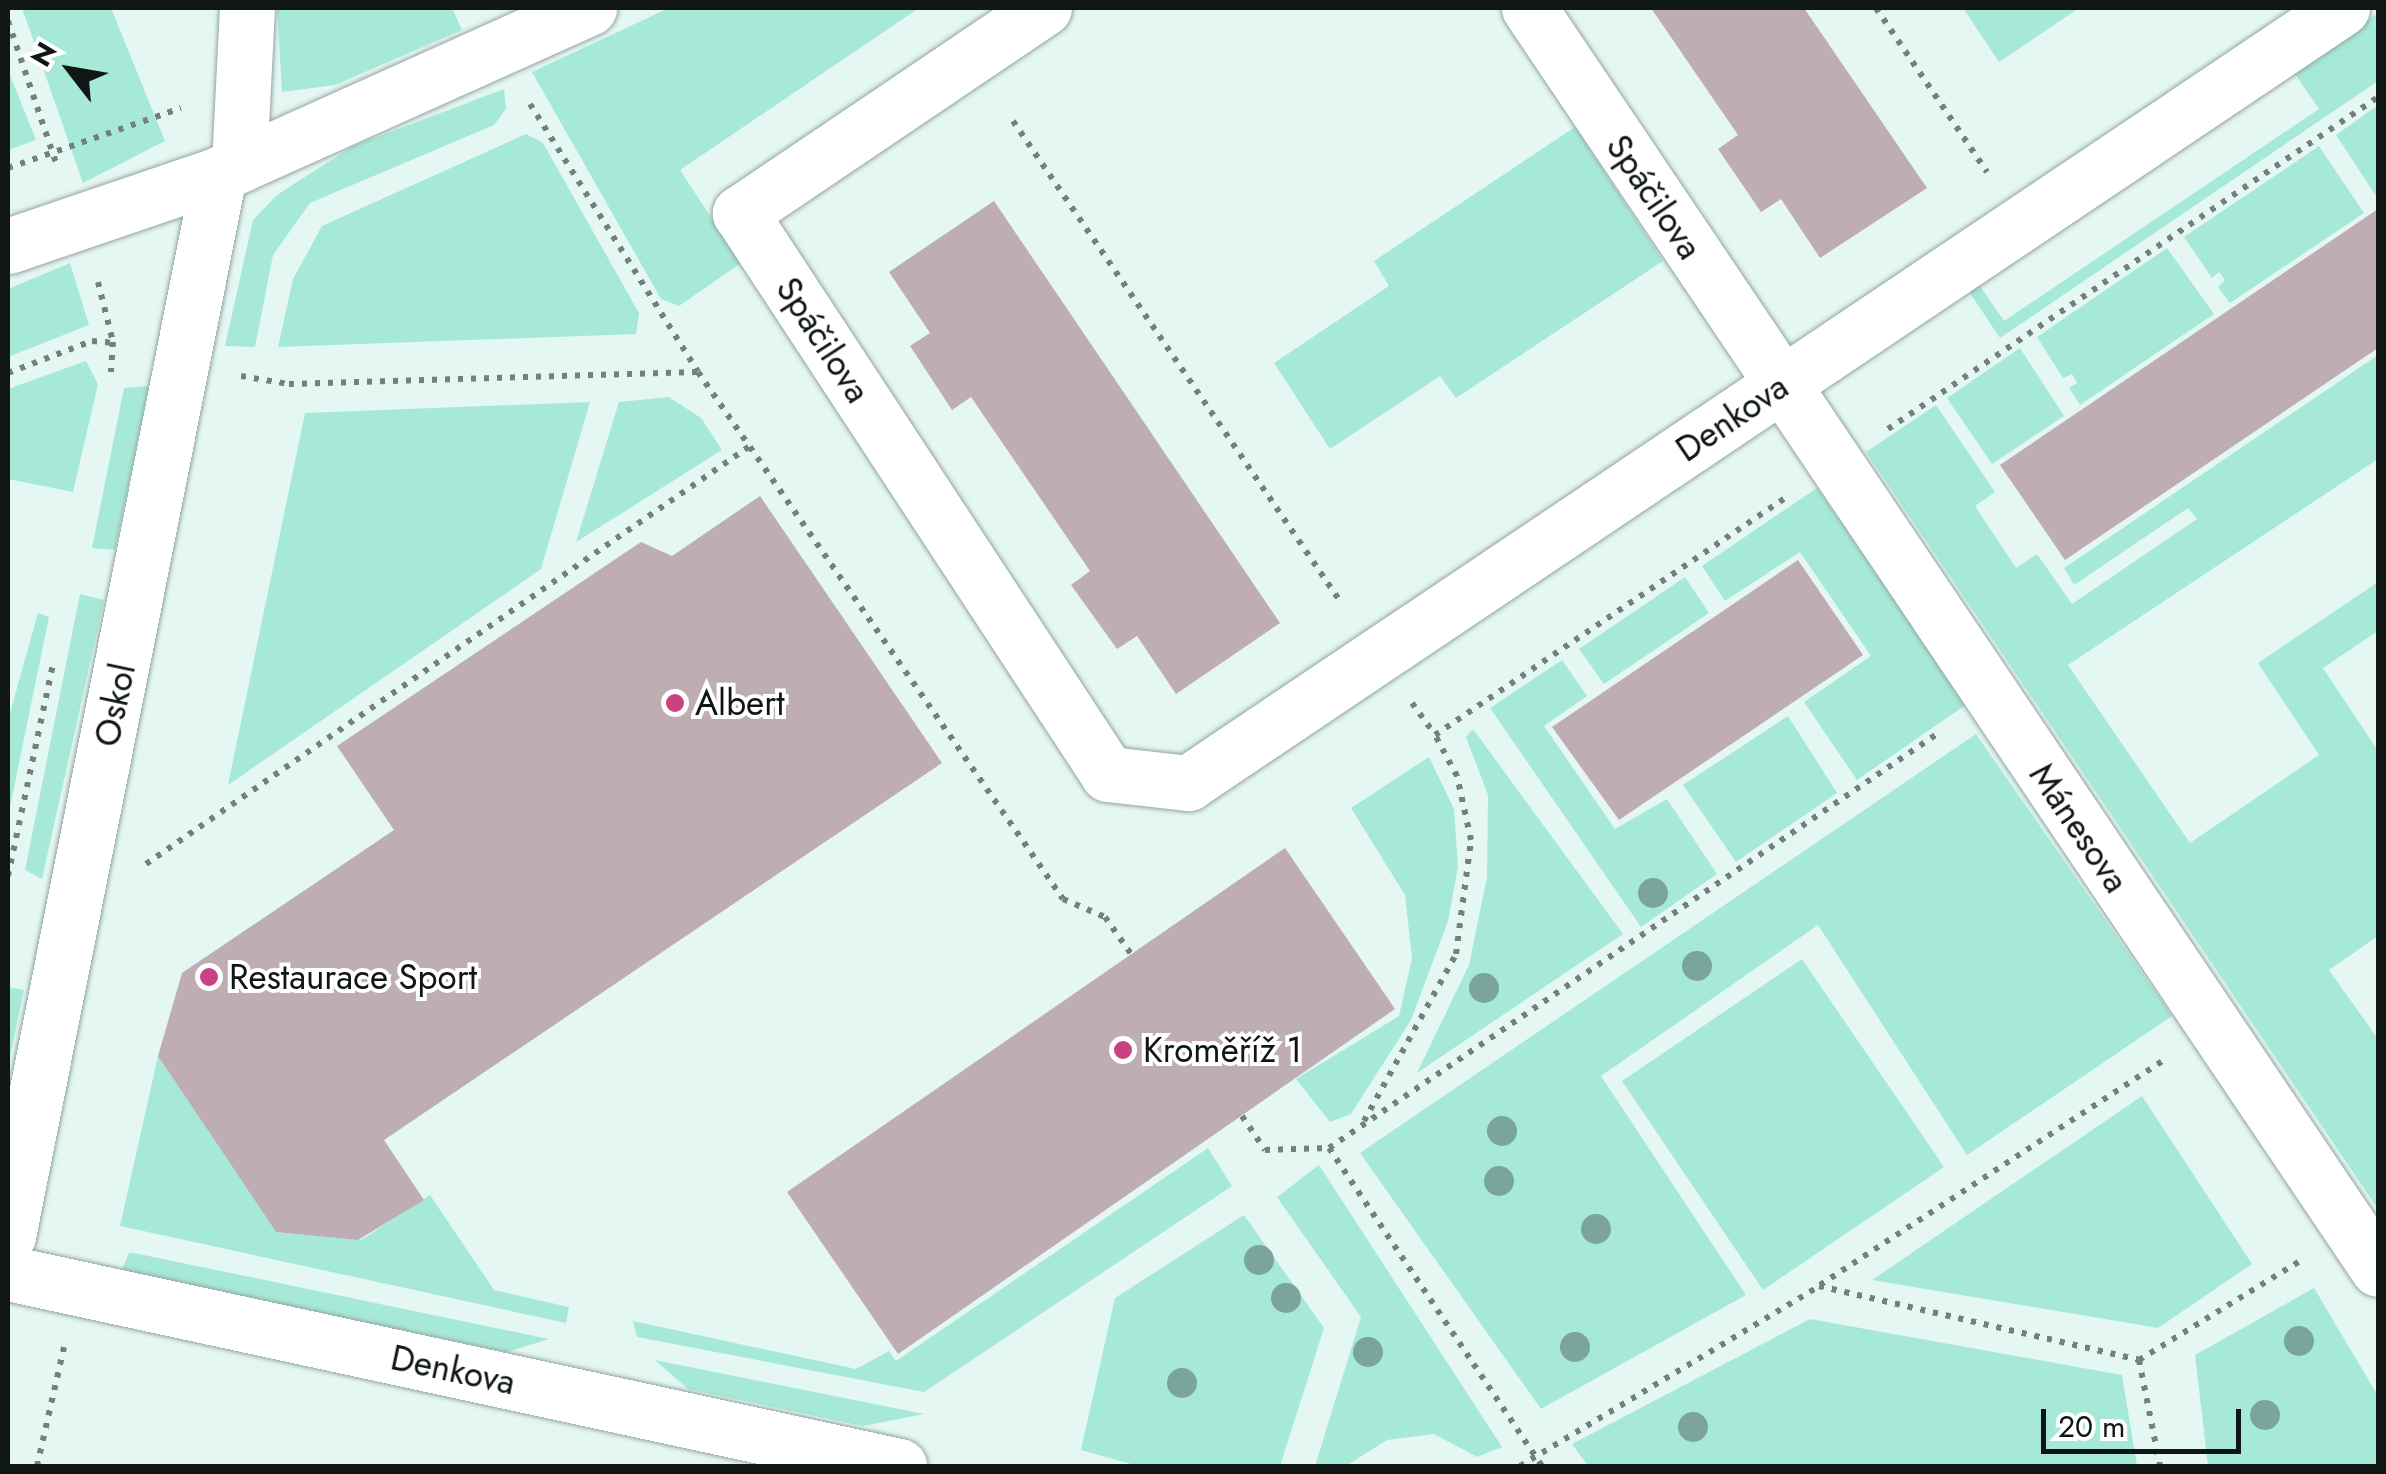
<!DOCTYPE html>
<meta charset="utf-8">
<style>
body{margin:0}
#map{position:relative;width:2386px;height:1474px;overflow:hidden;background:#e4f7f2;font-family:Jost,sans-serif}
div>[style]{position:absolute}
.green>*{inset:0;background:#a7e9d9}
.building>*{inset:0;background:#beadb3}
.path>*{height:6px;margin-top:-3px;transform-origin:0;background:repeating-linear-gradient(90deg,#74807d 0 5px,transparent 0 13px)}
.roads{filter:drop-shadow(0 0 2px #93a5a0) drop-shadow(0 0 2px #93a5a0)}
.street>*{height:55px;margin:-27.5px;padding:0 27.5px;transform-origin:27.5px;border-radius:27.5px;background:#fff}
.trees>*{width:30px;height:30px;margin:-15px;border-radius:50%;background:#7ba49c}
.dots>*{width:28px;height:28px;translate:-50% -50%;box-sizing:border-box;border:5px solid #fff;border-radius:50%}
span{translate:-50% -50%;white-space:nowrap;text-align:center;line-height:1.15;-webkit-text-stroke:8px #fff;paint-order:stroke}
.street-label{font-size:35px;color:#0f1614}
.poi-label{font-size:35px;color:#0f1614}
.left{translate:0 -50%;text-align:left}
.frame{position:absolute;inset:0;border:10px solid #0f1614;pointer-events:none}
.north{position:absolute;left:20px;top:20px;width:100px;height:100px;-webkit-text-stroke:8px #fff;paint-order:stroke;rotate:301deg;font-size:28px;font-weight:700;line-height:40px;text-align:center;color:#0f1614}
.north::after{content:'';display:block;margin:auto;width:35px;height:45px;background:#0f1614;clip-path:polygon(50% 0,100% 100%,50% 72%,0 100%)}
.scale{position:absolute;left:2041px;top:1409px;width:200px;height:45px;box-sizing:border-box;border:5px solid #0f1614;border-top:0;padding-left:12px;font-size:30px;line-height:35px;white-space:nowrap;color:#0f1614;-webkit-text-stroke:8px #fff;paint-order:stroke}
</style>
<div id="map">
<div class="green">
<i style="clip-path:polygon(22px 8px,111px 8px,165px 141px,83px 183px)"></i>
<i style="clip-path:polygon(277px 8px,452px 8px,462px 30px,335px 85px,282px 92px)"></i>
<i style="clip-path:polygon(669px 8px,919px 8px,680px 170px,741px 263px,679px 306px,661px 299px,532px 72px)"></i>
<i style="clip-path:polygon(1963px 8px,2079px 8px,1999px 62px)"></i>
<i style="clip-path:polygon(2378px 13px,2378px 81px,2000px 338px,1968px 290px,1978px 283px,2004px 321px,2319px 109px,2293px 71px)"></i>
<i style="clip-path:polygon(8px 70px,36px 140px,8px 150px)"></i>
<i style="clip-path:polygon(504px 89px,506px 109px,494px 125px,310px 203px,273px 255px,255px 347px,225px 346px,253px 220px,277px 195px,353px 146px)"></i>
<i style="clip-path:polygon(2378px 105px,2378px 199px,2336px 135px)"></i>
<i style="clip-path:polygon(1575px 127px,1663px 261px,1456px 398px,1440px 376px,1330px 449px,1274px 363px,1389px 286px,1374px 261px)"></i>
<i style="clip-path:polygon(526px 134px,543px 143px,639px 313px,636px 334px,278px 347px,293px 279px,322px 226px)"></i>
<i style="clip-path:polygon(2319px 146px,2364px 213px,2230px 303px,2218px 287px,2225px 280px,2219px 272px,2212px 278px,2184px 237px)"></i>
<i style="clip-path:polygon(2167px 248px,2214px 314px,2080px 405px,2069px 388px,2077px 383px,2072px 374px,2063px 378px,2037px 337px)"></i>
<i style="clip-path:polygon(70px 263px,89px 325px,8px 357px,8px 289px)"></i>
<i style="clip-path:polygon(2020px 348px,2064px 416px,1992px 464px,1947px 398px)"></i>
<i style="clip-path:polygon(2378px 355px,2378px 459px,2068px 665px,2190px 843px,2319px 755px,2258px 663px,2378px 582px,2378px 631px,2323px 668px,2378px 751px,2378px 936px,2329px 970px,2378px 1039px,2378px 1209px,1866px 452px,1936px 405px,1995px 492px,1975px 506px,2016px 568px,2037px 554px,2072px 604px,2197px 519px,2188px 508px,2074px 585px,2064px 568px)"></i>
<i style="clip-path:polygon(86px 361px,98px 384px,73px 492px,8px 479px,8px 389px)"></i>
<i style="clip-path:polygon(149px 386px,115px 550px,92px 548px,124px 388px)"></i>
<i style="clip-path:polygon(669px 397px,701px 418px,722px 450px,576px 542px,619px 402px)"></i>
<i style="clip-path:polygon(590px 402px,541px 569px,228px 785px,305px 413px)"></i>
<i style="clip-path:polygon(1817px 488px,1967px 704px,1857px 780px,1804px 702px,1871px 656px,1800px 552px,1725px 601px,1702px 566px)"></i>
<i style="clip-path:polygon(1685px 577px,1709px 613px,1604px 684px,1579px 649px)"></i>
<i style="clip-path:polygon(80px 594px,104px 600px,42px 879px,25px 870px)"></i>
<i style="clip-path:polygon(38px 613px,49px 617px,8px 817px,8px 720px)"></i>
<i style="clip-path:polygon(1562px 660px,1587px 696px,1544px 726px,1615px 829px,1667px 799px,1717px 874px,1641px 927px,1490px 708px)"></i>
<i style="clip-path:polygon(1788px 716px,1837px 793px,1736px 862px,1683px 785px)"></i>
<i style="clip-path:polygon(1473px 729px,1623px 934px,1417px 1073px,1469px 965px,1487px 877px,1488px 795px,1466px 737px)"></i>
<i style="clip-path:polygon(1976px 734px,2172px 1016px,1967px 1155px,1818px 925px,1601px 1076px,1746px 1295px,1541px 1409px,1360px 1153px)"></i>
<i style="clip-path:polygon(1429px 757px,1454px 809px,1458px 867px,1448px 921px,1411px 1020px,1351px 1114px,1330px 1122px,1296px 1079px,1399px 1016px,1412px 958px,1405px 895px,1351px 808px)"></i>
<i style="clip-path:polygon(1802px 959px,1944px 1167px,1763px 1290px,1622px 1081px)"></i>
<i style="clip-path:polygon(8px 987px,24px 990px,8px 1066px)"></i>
<i style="clip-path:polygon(158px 1056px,276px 1232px,361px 1240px,430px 1195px,494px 1290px,569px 1307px,566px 1323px,120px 1226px)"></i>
<i style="clip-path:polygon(2142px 1096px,2252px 1264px,2158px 1328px,1872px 1280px)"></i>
<i style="clip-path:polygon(1208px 1148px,1232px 1186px,924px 1392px,637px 1337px,633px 1321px,856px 1369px,889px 1351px,896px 1361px)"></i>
<i style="clip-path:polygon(1319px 1165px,1502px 1447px,1477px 1457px,1434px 1434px,1387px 1440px,1346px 1466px,1315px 1466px,1361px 1317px,1277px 1197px)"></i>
<i style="clip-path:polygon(1244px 1215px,1324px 1328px,1280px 1466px,1138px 1466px,1081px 1450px,1115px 1298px)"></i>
<i style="clip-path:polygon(129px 1253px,134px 1253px,549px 1339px,507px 1352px,121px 1272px)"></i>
<i style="clip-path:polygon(2314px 1288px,2378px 1396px,2378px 1466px,2208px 1466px,2195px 1355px)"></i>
<i style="clip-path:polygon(1810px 1319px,2122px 1375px,2137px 1466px,1588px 1466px,1572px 1444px)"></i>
<i style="clip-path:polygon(655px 1360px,924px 1414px,863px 1426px,688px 1389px)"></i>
</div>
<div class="building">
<i style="clip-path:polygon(1651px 8px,1804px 8px,1927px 188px,1820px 258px,1781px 199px,1761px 212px,1718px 149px,1738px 135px)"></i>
<i style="clip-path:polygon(994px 201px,1280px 623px,1176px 694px,1137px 636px,1117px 649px,1071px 585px,1090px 571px,971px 397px,952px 410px,910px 346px,930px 333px,889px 272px)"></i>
<i style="clip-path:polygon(2378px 209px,2378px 348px,2065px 560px,2000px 465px)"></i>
<i style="clip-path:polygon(760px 496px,942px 763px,384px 1140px,424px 1200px,358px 1240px,276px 1232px,158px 1056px,182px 973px,394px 830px,337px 746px,641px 542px,672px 556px)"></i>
<i style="clip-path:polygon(1798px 560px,1863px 655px,1619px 820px,1552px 727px)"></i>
<i style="clip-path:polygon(1285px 848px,1395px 1009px,898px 1354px,787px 1192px)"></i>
</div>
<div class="path">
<i style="left:1876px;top:8px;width:198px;rotate:55.9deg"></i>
<i style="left:8px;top:21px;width:153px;rotate:71.3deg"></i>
<i style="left:530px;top:104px;width:316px;rotate:57.9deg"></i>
<i style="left:698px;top:372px;width:641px;rotate:55.29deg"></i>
<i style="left:1063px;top:899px;width:46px;rotate:23.2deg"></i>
<i style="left:1105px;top:917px;width:45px;rotate:54.9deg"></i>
<i style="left:1013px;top:121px;width:584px;rotate:55.74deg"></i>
<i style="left:8px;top:168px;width:183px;rotate:-19.1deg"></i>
<i style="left:98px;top:282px;width:62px;rotate:76deg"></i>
<i style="left:113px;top:342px;width:30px;rotate:94deg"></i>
<i style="left:8px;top:373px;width:90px;rotate:-20.9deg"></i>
<i style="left:92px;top:341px;width:23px;rotate:5deg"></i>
<i style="left:241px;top:376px;width:49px;rotate:9.5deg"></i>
<i style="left:289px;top:384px;width:408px;rotate:-1.7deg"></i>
<i style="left:1888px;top:429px;width:592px;rotate:-34.12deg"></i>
<i style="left:1412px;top:703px;width:39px;rotate:54deg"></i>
<i style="left:146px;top:864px;width:735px;rotate:-34.69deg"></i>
<i style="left:8px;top:876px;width:217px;rotate:-78deg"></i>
<i style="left:1242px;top:1116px;width:41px;rotate:55.9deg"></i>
<i style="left:1265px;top:1150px;width:64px;rotate:-1.8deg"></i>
<i style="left:1329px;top:1148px;width:739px;rotate:-34.25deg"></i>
<i style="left:1364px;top:1121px;width:191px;rotate:-61.1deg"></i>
<i style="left:1456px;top:954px;width:115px;rotate:-82.5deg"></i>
<i style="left:1471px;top:840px;width:66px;rotate:-102.3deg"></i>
<i style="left:1457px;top:776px;width:47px;rotate:-118.2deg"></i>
<i style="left:1435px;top:735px;width:425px;rotate:-34.1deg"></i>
<i style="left:1329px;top:1148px;width:383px;rotate:56.2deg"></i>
<i style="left:1820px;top:1285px;width:412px;rotate:-33.2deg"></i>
<i style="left:2139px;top:1360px;width:189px;rotate:-31.6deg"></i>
<i style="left:37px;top:1466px;width:122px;rotate:-77.2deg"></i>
<i style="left:1520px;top:1466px;width:349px;rotate:-31deg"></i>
<i style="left:1819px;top:1286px;width:328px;rotate:13deg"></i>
<i style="left:2139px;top:1360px;width:108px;rotate:78.8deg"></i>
</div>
<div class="roads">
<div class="street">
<i style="left:1044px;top:8px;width:367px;rotate:146deg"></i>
<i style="left:740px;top:213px;width:671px;rotate:56.74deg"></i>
<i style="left:1108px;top:774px;width:81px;rotate:6.4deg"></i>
<i style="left:1188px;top:783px;width:1390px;rotate:-33.88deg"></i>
<i style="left:1529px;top:8px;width:1520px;rotate:56.05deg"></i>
<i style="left:239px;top:165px;width:157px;rotate:-87.1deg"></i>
<i style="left:8px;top:246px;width:223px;rotate:-18.8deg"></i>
<i style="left:219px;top:174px;width:406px;rotate:-24.2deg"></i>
<i style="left:8px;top:1236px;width:1083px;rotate:-78.76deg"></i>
<i style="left:8px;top:1273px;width:912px;rotate:12.22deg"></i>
</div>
</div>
<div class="trees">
<i style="left:1653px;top:893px"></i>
<i style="left:1697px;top:966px"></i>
<i style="left:1484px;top:988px"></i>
<i style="left:1502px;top:1131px"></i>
<i style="left:1499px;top:1181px"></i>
<i style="left:1596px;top:1229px"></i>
<i style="left:1259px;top:1260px"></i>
<i style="left:1286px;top:1298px"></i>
<i style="left:2299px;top:1341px"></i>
<i style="left:1575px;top:1347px"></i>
<i style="left:1368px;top:1352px"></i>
<i style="left:1182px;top:1383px"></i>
<i style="left:2265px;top:1415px"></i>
<i style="left:1693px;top:1427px"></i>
</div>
<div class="dots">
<i style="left:675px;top:703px;background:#c94281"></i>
<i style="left:209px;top:977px;background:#c94281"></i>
<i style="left:1123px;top:1050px;background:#c94281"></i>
</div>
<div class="street-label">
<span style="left:1654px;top:197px;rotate:56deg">Spáčilova</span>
<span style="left:823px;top:340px;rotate:57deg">Spáčilova</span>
<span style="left:1732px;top:418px;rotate:-34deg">Denkova</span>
<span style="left:115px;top:705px;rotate:-78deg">Oskol</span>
<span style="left:2079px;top:828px;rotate:56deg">Mánesova</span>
<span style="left:453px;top:1370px;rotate:12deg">Denkova</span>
</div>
<div class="poi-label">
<span class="left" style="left:695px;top:703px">Albert</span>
<span class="left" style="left:229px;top:977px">Restaurace Sport</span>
<span class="left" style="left:1143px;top:1050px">Kroměříž 1</span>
</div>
<div class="frame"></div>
<div class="north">N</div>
<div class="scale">20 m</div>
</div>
